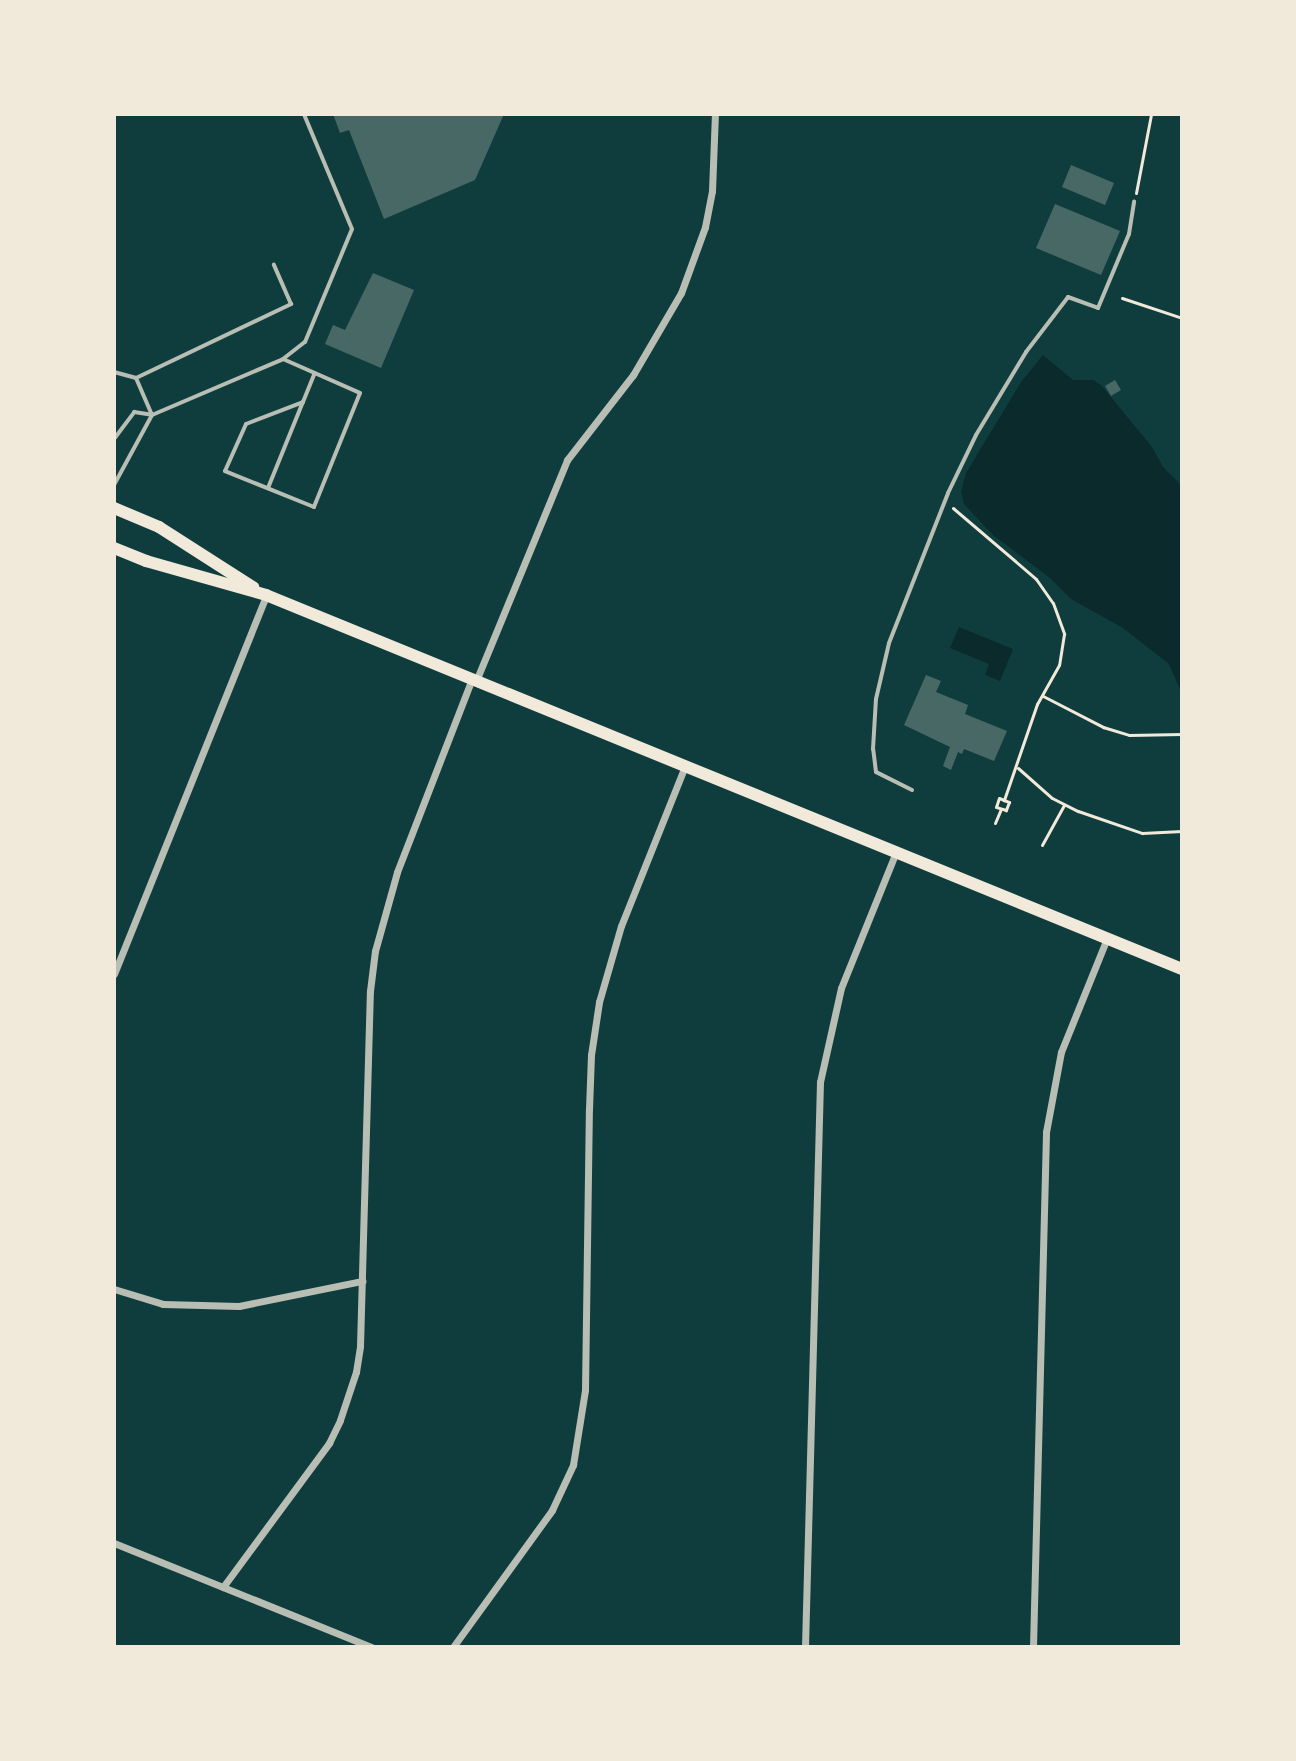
<!DOCTYPE html>
<style>
body{margin:0}
#map{position:relative;width:1296px;height:1761px;overflow:hidden;background:#0f3d3e;font-family:"Golos Text",sans-serif}
div>[style]{position:absolute}
.water>*{inset:0;background:#0a2a2b}
.building>*{inset:0;background:#486865}
.path>*{height:3px;margin:-1.5px;padding:0 1.5px;transform-origin:1.5px;border-radius:1.5px;background:#f1e9da}
.service>*{height:4px;margin:-2px;padding:0 2px;transform-origin:2px;border-radius:2px;background:#b8beb3}
.minor>*{height:7px;margin:-3.5px;padding:0 3.5px;transform-origin:3.5px;border-radius:3.5px;background:#b8beb3}
.primary>*{height:12px;margin:-6px;padding:0 6px;transform-origin:6px;border-radius:6px;background:#f1e9da}
span{translate:-50% -50%;white-space:nowrap;text-align:center;line-height:1.15;-webkit-text-stroke:7px #f1e9da;paint-order:stroke}
.frame{position:absolute;inset:0;border:116px solid #f1e9da;pointer-events:none}
</style>
<div id="map">
<div class="water">
<i style="clip-path:polygon(1043px 355px,1073px 380px,1093px 380px,1101px 385px,1152px 447px,1163px 467px,1182px 486px,1182px 694px,1169px 664px,1123px 628px,1071px 599px,1050px 578px,993px 535px,964px 504px,961px 492px,966px 473px,1021px 382px)"></i>
<i style="clip-path:polygon(959px 627px,1013px 649px,1000px 681px,985px 675px,989px 664px,950px 648px)"></i>
</div>
<div class="building">
<i style="clip-path:polygon(333px 114px,504px 114px,475px 180px,384px 219px,349px 130px,340px 133px)"></i>
<i style="clip-path:polygon(1071px 165px,1114px 183px,1105px 205px,1062px 187px)"></i>
<i style="clip-path:polygon(1055px 204px,1120px 231px,1101px 275px,1036px 248px)"></i>
<i style="clip-path:polygon(373px 273px,414px 290px,381px 368px,325px 344px,333px 325px,345px 330px)"></i>
<i style="clip-path:polygon(1115px 380px,1121px 390px,1111px 396px,1105px 386px)"></i>
<i style="clip-path:polygon(926px 675px,941px 681px,936px 692px,968px 705px,965px 714px,1007px 731px,994px 761px,964px 749px,962px 754px,958px 752px,951px 770px,943px 766px,950px 747px,904px 725px)"></i>
</div>
<div class="path">
<i style="left:1136px;top:193px;width:80px;rotate:-79.2deg"></i>
<i style="left:1122px;top:298px;width:63px;rotate:18.4deg"></i>
<i style="left:953px;top:508px;width:109px;rotate:40.5deg"></i>
<i style="left:1036px;top:579px;width:29px;rotate:55deg"></i>
<i style="left:1053px;top:603px;width:33px;rotate:70deg"></i>
<i style="left:1064px;top:634px;width:31px;rotate:99deg"></i>
<i style="left:1059px;top:665px;width:45px;rotate:119.4deg"></i>
<i style="left:1037px;top:704px;width:102px;rotate:109deg"></i>
<i style="left:1043px;top:696px;width:68px;rotate:27.3deg"></i>
<i style="left:1103px;top:727px;width:27px;rotate:17deg"></i>
<i style="left:1129px;top:735px;width:53px;rotate:-1.1deg"></i>
<i style="left:1018px;top:768px;width:45px;rotate:41.4deg"></i>
<i style="left:1052px;top:798px;width:29px;rotate:27deg"></i>
<i style="left:1078px;top:811px;width:68px;rotate:19deg"></i>
<i style="left:1142px;top:833px;width:40px;rotate:-2.9deg"></i>
<i style="left:999px;top:798px;width:11px;rotate:22deg"></i>
<i style="left:1009px;top:802px;width:9px;rotate:111deg"></i>
<i style="left:1006px;top:810px;width:10px;rotate:-163deg"></i>
<i style="left:996px;top:807px;width:9px;rotate:-72deg"></i>
<i style="left:995px;top:823px;width:15px;rotate:-67deg"></i>
<i style="left:1042px;top:845px;width:46px;rotate:-61.2deg"></i>
</div>
<div class="service">
<i style="left:283px;top:359px;width:84px;rotate:23.8deg"></i>
<i style="left:360px;top:393px;width:123px;rotate:112deg"></i>
<i style="left:314px;top:507px;width:96px;rotate:-158deg"></i>
<i style="left:225px;top:471px;width:51px;rotate:-65.9deg"></i>
<i style="left:246px;top:424px;width:61px;rotate:-21.1deg"></i>
<i style="left:303px;top:402px;width:31px;rotate:-68deg"></i>
<i style="left:114px;top:372px;width:23px;rotate:15deg"></i>
<i style="left:136px;top:378px;width:172px;rotate:-25.5deg"></i>
<i style="left:291px;top:304px;width:43px;rotate:-113.6deg"></i>
<i style="left:136px;top:378px;width:40px;rotate:66.6deg"></i>
<i style="left:152px;top:415px;width:142px;rotate:-23.1deg"></i>
<i style="left:283px;top:359px;width:28px;rotate:-38deg"></i>
<i style="left:305px;top:342px;width:122px;rotate:-67.4deg"></i>
<i style="left:352px;top:229px;width:125px;rotate:-112.7deg"></i>
<i style="left:114px;top:439px;width:34px;rotate:-53deg"></i>
<i style="left:134px;top:412px;width:18px;rotate:9deg"></i>
<i style="left:152px;top:415px;width:80px;rotate:118.5deg"></i>
<i style="left:268px;top:488px;width:93px;rotate:-67.9deg"></i>
<i style="left:912px;top:790px;width:40px;rotate:-153.4deg"></i>
<i style="left:876px;top:772px;width:23px;rotate:-97deg"></i>
<i style="left:873px;top:749px;width:50px;rotate:-86.6deg"></i>
<i style="left:876px;top:699px;width:57px;rotate:-76.9deg"></i>
<i style="left:889px;top:643px;width:161px;rotate:-68.5deg"></i>
<i style="left:948px;top:493px;width:64px;rotate:-64.2deg"></i>
<i style="left:976px;top:435px;width:97px;rotate:-58.9deg"></i>
<i style="left:1026px;top:352px;width:69px;rotate:-52.6deg"></i>
<i style="left:1068px;top:297px;width:32px;rotate:20deg"></i>
<i style="left:1098px;top:308px;width:80px;rotate:-67.3deg"></i>
<i style="left:1129px;top:234px;width:33px;rotate:-81deg"></i>
</div>
<div class="minor">
<i style="left:476px;top:681px;width:239px;rotate:-67.6deg"></i>
<i style="left:567px;top:460px;width:108px;rotate:-52.2deg"></i>
<i style="left:633px;top:375px;width:95px;rotate:-59.7deg"></i>
<i style="left:681px;top:293px;width:70px;rotate:-70deg"></i>
<i style="left:705px;top:227px;width:37px;rotate:-79deg"></i>
<i style="left:712px;top:191px;width:77px;rotate:-87.8deg"></i>
<i style="left:114px;top:974px;width:408px;rotate:-68.1deg"></i>
<i style="left:114px;top:1289px;width:51px;rotate:17deg"></i>
<i style="left:163px;top:1304px;width:76px;rotate:1.5deg"></i>
<i style="left:239px;top:1306px;width:126px;rotate:-11.5deg"></i>
<i style="left:114px;top:1543px;width:278px;rotate:22deg"></i>
<i style="left:223px;top:1587px;width:179px;rotate:-53.6deg"></i>
<i style="left:329px;top:1443px;width:25px;rotate:-64deg"></i>
<i style="left:340px;top:1420px;width:51px;rotate:-71.6deg"></i>
<i style="left:356px;top:1372px;width:26px;rotate:-81deg"></i>
<i style="left:360px;top:1346px;width:355px;rotate:-88.4deg"></i>
<i style="left:370px;top:991px;width:40px;rotate:-82.9deg"></i>
<i style="left:375px;top:951px;width:82px;rotate:-74.4deg"></i>
<i style="left:397px;top:872px;width:207px;rotate:-68.8deg"></i>
<i style="left:453px;top:1647px;width:169px;rotate:-54.1deg"></i>
<i style="left:552px;top:1510px;width:50px;rotate:-65deg"></i>
<i style="left:573px;top:1465px;width:76px;rotate:-80.9deg"></i>
<i style="left:585px;top:1390px;width:281px;rotate:-89.2deg"></i>
<i style="left:589px;top:1109px;width:54px;rotate:-87.9deg"></i>
<i style="left:591px;top:1055px;width:54px;rotate:-81.4deg"></i>
<i style="left:599px;top:1002px;width:79px;rotate:-73.9deg"></i>
<i style="left:621px;top:926px;width:172px;rotate:-68.2deg"></i>
<i style="left:805px;top:1647px;width:565px;rotate:-88.48deg"></i>
<i style="left:820px;top:1082px;width:96px;rotate:-77.4deg"></i>
<i style="left:841px;top:988px;width:147px;rotate:-68deg"></i>
<i style="left:1033px;top:1647px;width:515px;rotate:-88.55deg"></i>
<i style="left:1046px;top:1132px;width:81px;rotate:-79.4deg"></i>
<i style="left:1061px;top:1052px;width:123px;rotate:-68deg"></i>
</div>
<div class="primary">
<i style="left:114px;top:508px;width:49px;rotate:22.9deg"></i>
<i style="left:159px;top:527px;width:112px;rotate:32.6deg"></i>
<i style="left:114px;top:548px;width:35px;rotate:22deg"></i>
<i style="left:146px;top:561px;width:125px;rotate:15.8deg"></i>
<i style="left:266px;top:595px;width:989px;rotate:22.21deg"></i>
</div>
<div class="frame"></div>
</div>
